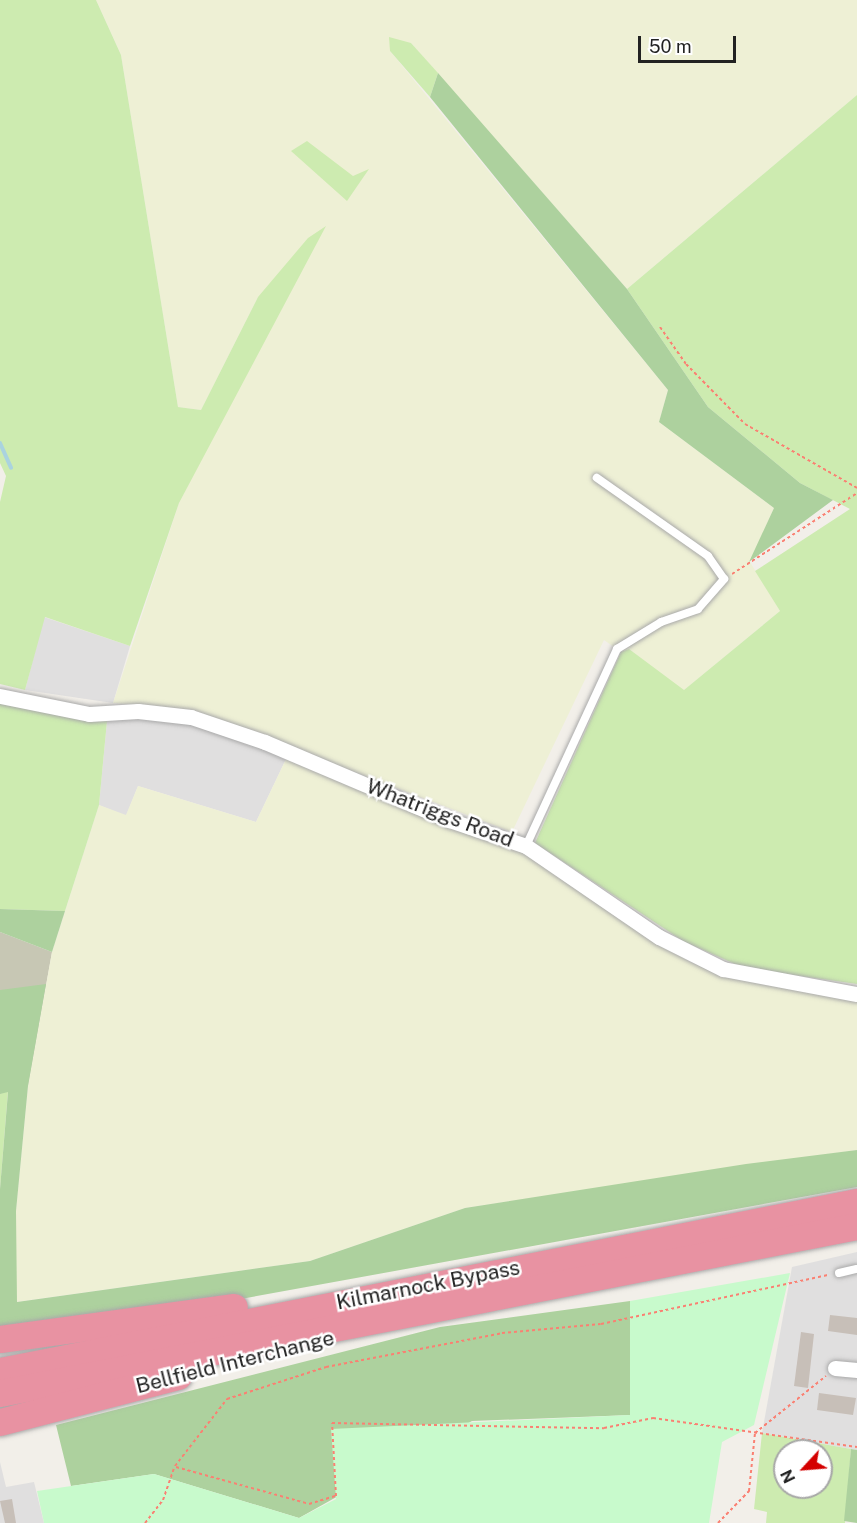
<!DOCTYPE html>
<style>
body{margin:0}
#map{position:relative;width:857px;height:1523px;overflow:hidden;background:#f2efe9;font-family:"Public Sans",sans-serif}
div>[style]{position:absolute}
.residential>*{inset:0;background:#e0dfdf}
.construction>*{inset:0;background:#c7c7b4}
.farmland>*{inset:0;background:#eef0d5}
.grass>*{inset:0;background:#cdebb0}
.forest>*{inset:0;background:#add19e}
.park>*{inset:0;background:#c8facc}
.stream>*{height:4px;margin:-2px;padding:0 2px;transform-origin:2px;border-radius:2px;background:#aad3df}
.building>*{inset:0;background:#c7bfb8}
.path>*{height:2px;margin-top:-1px;transform-origin:0;background:repeating-linear-gradient(90deg,#fa8072 0 3px,transparent 0 6px)}
.roads{filter:drop-shadow(0 0 2px #a9a9a9) drop-shadow(0 0 2px #a9a9a9)}
.lane>*{height:8px;margin:-4px;padding:0 4px;transform-origin:4px;border-radius:4px;background:#fff}
.street>*{height:15px;margin:-7.5px;padding:0 7.5px;transform-origin:7.5px;border-radius:7.5px;background:#fff}
.highway>*{height:27px;margin:-13.5px;padding:0 13.5px;transform-origin:13.5px;border-radius:13.5px;background:#e892a2}
span{translate:-50% -50%;white-space:nowrap;text-align:center;line-height:1.15;-webkit-text-stroke:5px #fff;paint-order:stroke}
.street-label{font-size:21px;color:#222}
.north{position:absolute;left:773px;top:1439px;width:60px;height:60px;box-sizing:border-box;background:#fff;border:2px solid #a7a7a7;border-radius:50%;rotate:244deg;font-size:16px;font-weight:700;line-height:24px;text-align:center;color:#222}
.north::after{content:'';display:block;margin:auto;width:21px;height:27px;background:#d40000;clip-path:polygon(50% 0,100% 100%,50% 72%,0 100%)}
.scale{position:absolute;left:638px;top:36px;width:98px;height:27px;box-sizing:border-box;border:3px solid #222;border-top:0;padding-left:8px;font-size:18px;line-height:21px;white-space:nowrap;color:#222;-webkit-text-stroke:4px #fff;paint-order:stroke}
</style>
<div id="map">
<div class="residential">
<i style="clip-path:polygon(44px 617px,130px 646px,113px 703px,25px 690px)"></i>
<i style="clip-path:polygon(146px 718px,192px 723px,287px 757px,256px 822px,138px 786px,126px 816px,99px 805px,107px 721px)"></i>
<i style="clip-path:polygon(857px 1252px,857px 1450px,762px 1433px,792px 1267px)"></i>
<i style="clip-path:polygon(0 1462px,6px 1487px,34px 1482px,44px 1523px,0 1523px)"></i>
</div>
<div class="construction">
<i style="clip-path:polygon(0 932px,52px 952px,28px 1086px,0 1094px)"></i>
</div>
<div class="farmland">
<i style="clip-path:polygon(96px 0,857px 0,857px 95px,627px 289px,411px 43px,390px 51px,668px 390px,659px 422px,774px 508px,750px 562px,780px 611px,683px 691px,629px 649px,621px 652px,604px 640px,512px 832px,192px 710px,113px 703px,179px 503px,235px 392px,258px 297px,201px 410px,178px 407px,121px 55px)"></i>
<i style="clip-path:polygon(287px 757px,526px 853px,690px 962px,730px 978px,857px 997px,857px 1150px,465px 1208px,310px 1261px,16px 1302px,16px 1211px,28px 1086px,52px 952px,99px 805px,126px 815px,138px 786px,256px 822px)"></i>
</div>
<div class="grass">
<i style="clip-path:polygon(0 0,96px 0,121px 55px,178px 407px,201px 410px,258px 297px,308px 238px,326px 226px,179px 503px,130px 646px,45px 617px,25px 690px,0 684px,0 502px,6px 476px,0 463px)"></i>
<i style="clip-path:polygon(389px 37px,411px 43px,438px 73px,430px 97px,390px 51px)"></i>
<i style="clip-path:polygon(857px 95px,857px 984px,744px 968px,683px 941px,535px 843px,621px 652px,629px 649px,684px 690px,780px 611px,755px 571px,850px 509px,800px 483px,708px 407px,627px 289px)"></i>
<i style="clip-path:polygon(307px 141px,353px 176px,369px 169px,347px 201px,291px 151px)"></i>
<i style="clip-path:polygon(0 701px,107px 721px,99px 805px,65px 911px,0 909px)"></i>
<i style="clip-path:polygon(8px 1091px,0 1189px,0 1094px)"></i>
<i style="clip-path:polygon(evenodd,762px 1433px,851px 1449px,845px 1523px,766px 1523px,767px 1512px,754px 1509px,762px 1433px,785px 1451px,821px 1451px,821px 1487px,785px 1487px,785px 1451px)"></i>
</div>
<div class="forest">
<i style="clip-path:polygon(438px 73px,627px 289px,708px 407px,800px 483px,833px 500px,749px 562px,774px 508px,659px 422px,668px 390px,430px 97px)"></i>
<i style="clip-path:polygon(0 909px,65px 911px,52px 952px,0 932px)"></i>
<i style="clip-path:polygon(46px 984px,28px 1086px,16px 1211px,17px 1302px,310px 1261px,465px 1208px,746px 1164px,857px 1150px,857px 1187px,136px 1318px,0 1334px,0 1189px,8px 1092px,0 1094px,0 990px)"></i>
<i style="clip-path:polygon(630px 1301px,631px 1415px,472px 1421px,299px 1518px,154px 1474px,71px 1486px,56px 1425px,440px 1327px)"></i>
<i style="clip-path:polygon(851px 1449px,857px 1450px,857px 1523px,844px 1521px)"></i>
</div>
<div class="park">
<i style="clip-path:polygon(790px 1273px,754px 1425px,722px 1442px,709px 1523px,44px 1523px,37px 1491px,154px 1474px,299px 1518px,336px 1499px,331px 1429px,630px 1415px,630px 1301px)"></i>
</div>
<div class="stream">
<i style="left:0;top:443px;width:27px;rotate:66deg"></i>
</div>
<div class="building">
<i style="clip-path:polygon(830px 1315px,857px 1318px,857px 1335px,828px 1331px)"></i>
<i style="clip-path:polygon(801px 1332px,814px 1334px,808px 1388px,794px 1386px)"></i>
<i style="clip-path:polygon(819px 1393px,856px 1398px,853px 1415px,817px 1410px)"></i>
<i style="clip-path:polygon(12px 1499px,16px 1523px,5px 1523px,0 1501px)"></i>
</div>
<div class="path">
<i style="left:660px;top:327px;width:45px;rotate:54.9deg"></i>
<i style="left:686px;top:364px;width:84px;rotate:45.5deg"></i>
<i style="left:745px;top:424px;width:129px;rotate:29.7deg"></i>
<i style="left:732px;top:574px;width:149px;rotate:-32.9deg"></i>
<i style="left:176px;top:1467px;width:138px;rotate:15.5deg"></i>
<i style="left:309px;top:1504px;width:28px;rotate:-17deg"></i>
<i style="left:336px;top:1496px;width:73px;rotate:-93.1deg"></i>
<i style="left:332px;top:1423px;width:272px;rotate:1.1deg"></i>
<i style="left:604px;top:1428px;width:50px;rotate:-11.5deg"></i>
<i style="left:653px;top:1418px;width:206px;rotate:8.1deg"></i>
<i style="left:145px;top:1523px;width:29px;rotate:-52deg"></i>
<i style="left:163px;top:1500px;width:36px;rotate:-71deg"></i>
<i style="left:175px;top:1466px;width:85px;rotate:-52.2deg"></i>
<i style="left:227px;top:1399px;width:104px;rotate:-17.9deg"></i>
<i style="left:326px;top:1367px;width:179px;rotate:-10.9deg"></i>
<i style="left:502px;top:1333px;width:99px;rotate:-5.2deg"></i>
<i style="left:601px;top:1324px;width:232px;rotate:-12.2deg"></i>
<i style="left:718px;top:1523px;width:45px;rotate:-45.9deg"></i>
<i style="left:749px;top:1491px;width:58px;rotate:-84.1deg"></i>
<i style="left:755px;top:1433px;width:91px;rotate:-38.8deg"></i>
</div>
<div class="roads">
<div class="lane">
<i style="left:526px;top:846px;width:217px;rotate:-65.2deg"></i>
<i style="left:617px;top:649px;width:52px;rotate:-31.5deg"></i>
<i style="left:661px;top:622px;width:39px;rotate:-19deg"></i>
<i style="left:698px;top:609px;width:40px;rotate:-49deg"></i>
<i style="left:724px;top:579px;width:28px;rotate:-125deg"></i>
<i style="left:708px;top:556px;width:136px;rotate:-144.9deg"></i>
<i style="left:839px;top:1273px;width:18px;rotate:-13deg"></i>
</div>
<div class="street">
<i style="left:0;top:696px;width:91px;rotate:11.4deg"></i>
<i style="left:89px;top:714px;width:49px;rotate:-3.5deg"></i>
<i style="left:138px;top:711px;width:53px;rotate:6.5deg"></i>
<i style="left:191px;top:717px;width:78px;rotate:18.7deg"></i>
<i style="left:265px;top:742px;width:200px;rotate:23deg"></i>
<i style="left:449px;top:820px;width:81px;rotate:18.7deg"></i>
<i style="left:526px;top:846px;width:161px;rotate:34.4deg"></i>
<i style="left:659px;top:937px;width:72px;rotate:26.6deg"></i>
<i style="left:723px;top:969px;width:136px;rotate:10.6deg"></i>
<i style="left:835px;top:1368px;width:22px;rotate:5deg"></i>
</div>
<div class="highway">
<i style="left:0;top:1339px;width:236px;rotate:-7.8deg"></i>
<i style="left:0;top:1371px;width:874px;rotate:-11.16deg"></i>
<i style="left:0;top:1393px;width:873px;rotate:-11.03deg"></i>
<i style="left:0;top:1422px;width:184px;rotate:-14.5deg"></i>
</div>
</div>
<div class="street-label">
<span style="left:440px;top:813px;rotate:21deg">Whatriggs Road</span>
<span style="left:428px;top:1285px;rotate:-11deg">Kilmarnock Bypass</span>
<span style="left:235px;top:1362px;rotate:-14deg">Bellfield Interchange</span>
</div>
<div class="north">N</div>
<div class="scale">50 m</div>
</div>
